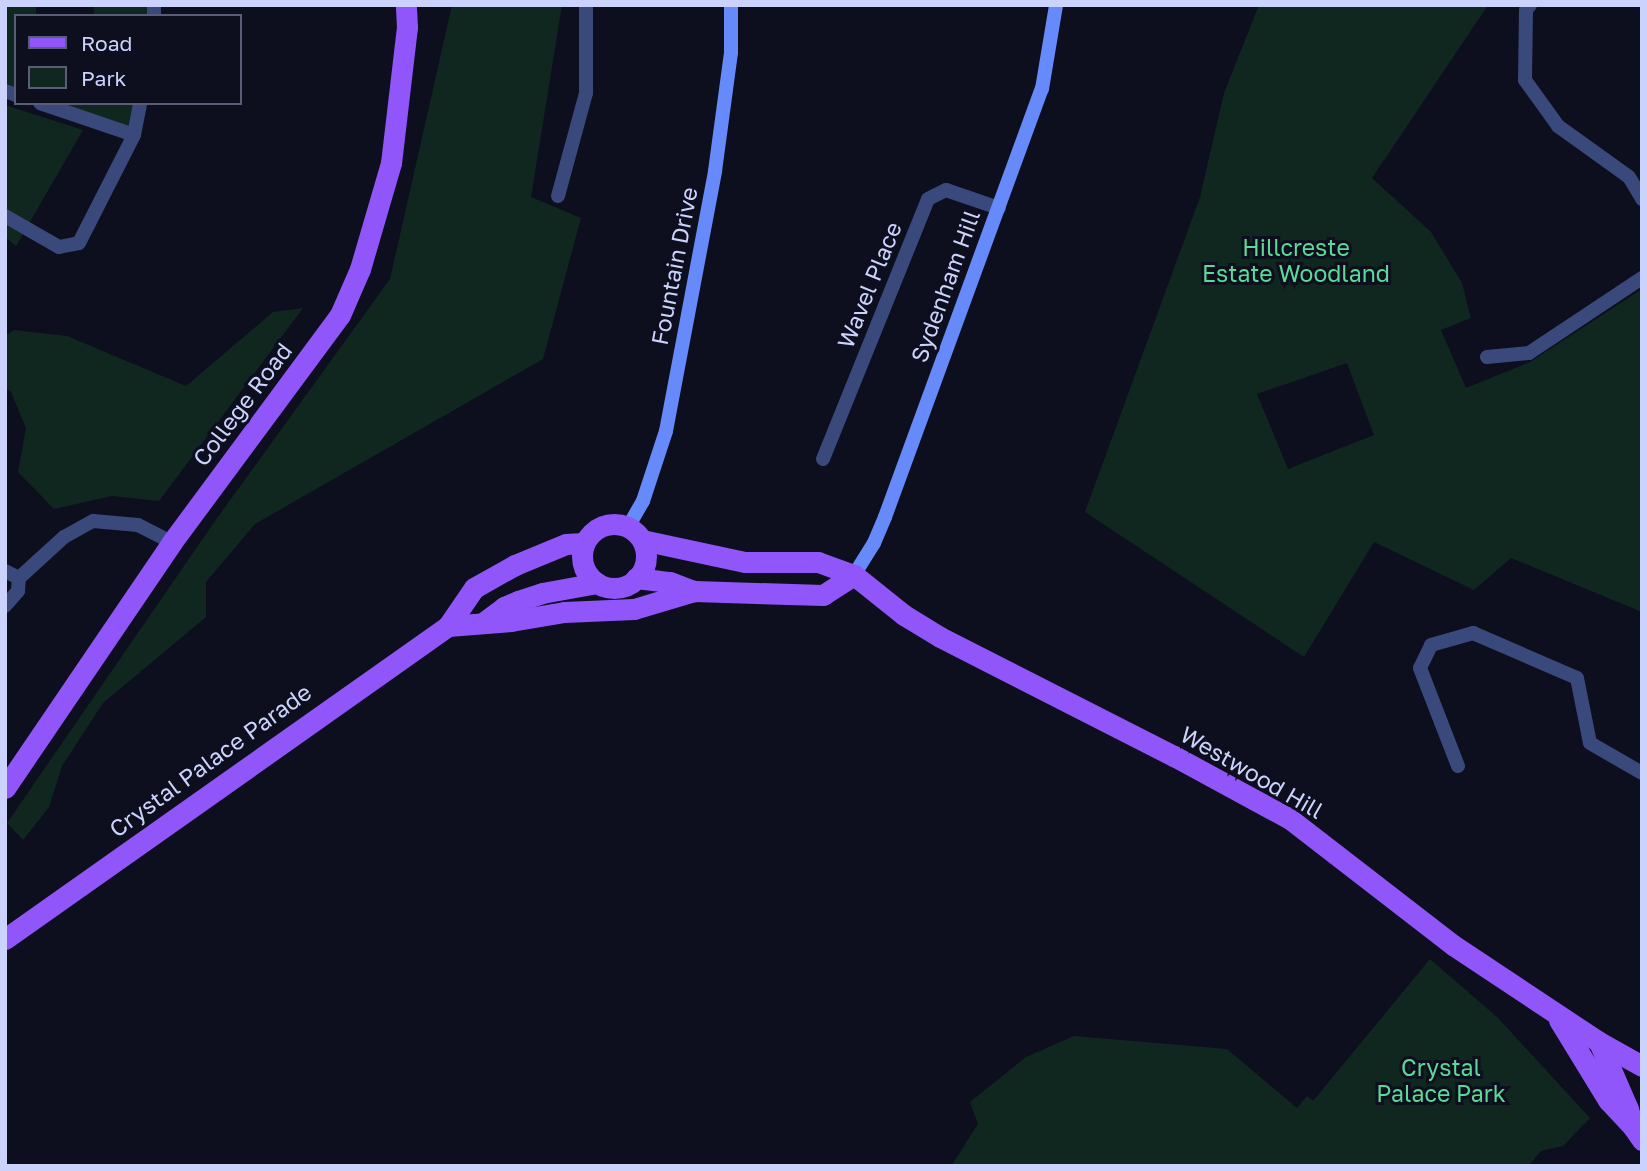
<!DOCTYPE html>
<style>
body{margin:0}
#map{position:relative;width:1647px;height:1171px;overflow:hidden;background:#0d0e1e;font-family:"Golos Text",sans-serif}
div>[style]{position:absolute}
.green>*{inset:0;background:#102720}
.street>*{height:14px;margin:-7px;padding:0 7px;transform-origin:7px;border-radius:7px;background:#39497b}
.secondary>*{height:14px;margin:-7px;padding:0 7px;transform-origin:7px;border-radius:7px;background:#668afa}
.primary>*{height:21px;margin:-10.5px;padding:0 10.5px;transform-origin:10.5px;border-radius:10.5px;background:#9056f9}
.primary>.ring{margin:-10.5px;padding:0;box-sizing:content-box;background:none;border:21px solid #9056f9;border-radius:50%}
span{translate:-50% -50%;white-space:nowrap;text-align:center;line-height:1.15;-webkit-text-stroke:6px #0d0e1e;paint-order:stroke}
.park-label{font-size:23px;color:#5bda97}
.street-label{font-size:23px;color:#cbd3fd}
.frame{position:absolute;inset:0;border:7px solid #cbd3fd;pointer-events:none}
.legend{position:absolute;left:14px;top:14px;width:228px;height:91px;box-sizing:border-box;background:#0d0e1e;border:2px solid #595d77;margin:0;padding:9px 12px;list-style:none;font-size:21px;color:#cbd3fd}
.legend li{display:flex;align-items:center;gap:14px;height:35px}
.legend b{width:35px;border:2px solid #595d77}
</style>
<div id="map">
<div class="green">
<i style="clip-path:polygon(5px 5px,36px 5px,36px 16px,16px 16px,16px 95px,5px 91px)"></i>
<i style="clip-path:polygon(94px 5px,154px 5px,154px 16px,94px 16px)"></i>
<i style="clip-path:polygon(452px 5px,562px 5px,531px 197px,581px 218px,543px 359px,255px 524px,206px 582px,206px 617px,103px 703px,62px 766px,49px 807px,23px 840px,7px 823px,215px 521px,390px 279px)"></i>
<i style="clip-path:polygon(evenodd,1259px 5px,1488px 5px,1372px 178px,1431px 232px,1462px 283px,1471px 318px,1441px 330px,1466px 388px,1530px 362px,1642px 289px,1642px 612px,1511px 558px,1474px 590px,1374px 542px,1304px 657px,1085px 512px,1200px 197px,1224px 93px,1259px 5px,1347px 363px,1374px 435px,1288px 469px,1257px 394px,1347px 363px)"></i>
<i style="clip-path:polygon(40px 103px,140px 103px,134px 135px)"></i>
<i style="clip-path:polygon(5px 105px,83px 130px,16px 246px,5px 237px)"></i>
<i style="clip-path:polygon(303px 308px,159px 501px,112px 496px,54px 509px,18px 472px,26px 428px,11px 392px,5px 387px,5px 336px,14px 330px,67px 336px,186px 386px,273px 312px)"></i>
<i style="clip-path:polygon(1430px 959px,1498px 1018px,1590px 1118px,1563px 1146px,1541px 1151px,1528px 1166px,951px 1166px,978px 1124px,970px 1102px,1026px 1057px,1074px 1036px,1227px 1049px,1297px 1108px,1307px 1096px,1313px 1101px)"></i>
</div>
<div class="street">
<i style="left:154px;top:5px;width:11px;rotate:90deg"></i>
<i style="left:1530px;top:5px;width:6px;rotate:129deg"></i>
<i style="left:1526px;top:10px;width:70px;rotate:90.8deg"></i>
<i style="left:1525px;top:80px;width:57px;rotate:54.3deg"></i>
<i style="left:1558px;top:126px;width:87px;rotate:35.7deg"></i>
<i style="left:1629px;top:177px;width:26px;rotate:59deg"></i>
<i style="left:5px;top:91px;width:12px;rotate:20deg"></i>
<i style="left:40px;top:103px;width:99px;rotate:18.8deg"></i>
<i style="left:558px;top:196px;width:107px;rotate:-74.8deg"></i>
<i style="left:586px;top:93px;width:88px;rotate:-90deg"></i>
<i style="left:5px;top:216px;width:62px;rotate:29.9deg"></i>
<i style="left:59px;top:247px;width:20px;rotate:-11deg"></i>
<i style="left:79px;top:243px;width:121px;rotate:-63deg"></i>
<i style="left:134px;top:135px;width:33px;rotate:-79deg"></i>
<i style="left:1487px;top:357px;width:42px;rotate:-5.4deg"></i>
<i style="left:1529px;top:353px;width:136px;rotate:-33.6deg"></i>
<i style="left:823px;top:459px;width:280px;rotate:-68deg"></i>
<i style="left:928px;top:199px;width:20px;rotate:-27deg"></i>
<i style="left:946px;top:190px;width:56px;rotate:18.8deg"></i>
<i style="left:5px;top:571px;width:16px;rotate:27deg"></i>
<i style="left:19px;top:578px;width:61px;rotate:-42.3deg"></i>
<i style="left:64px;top:537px;width:33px;rotate:-29deg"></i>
<i style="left:93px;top:521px;width:45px;rotate:5.1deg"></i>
<i style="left:138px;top:525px;width:38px;rotate:27deg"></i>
<i style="left:5px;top:606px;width:20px;rotate:-49deg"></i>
<i style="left:18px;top:591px;width:13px;rotate:-86deg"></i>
<i style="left:1458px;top:766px;width:105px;rotate:-111.2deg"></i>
<i style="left:1420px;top:668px;width:25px;rotate:-64deg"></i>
<i style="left:1431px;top:645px;width:44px;rotate:-15.9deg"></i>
<i style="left:1473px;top:633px;width:113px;rotate:23.4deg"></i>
<i style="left:1577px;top:678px;width:66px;rotate:78.7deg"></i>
<i style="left:1590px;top:743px;width:60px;rotate:30deg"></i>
</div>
<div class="secondary">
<i style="left:628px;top:527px;width:30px;rotate:-60deg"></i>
<i style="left:643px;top:501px;width:74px;rotate:-71.8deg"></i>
<i style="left:666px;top:431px;width:265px;rotate:-79.3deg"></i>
<i style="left:715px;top:171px;width:120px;rotate:-82.3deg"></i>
<i style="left:731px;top:52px;width:47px;rotate:-90deg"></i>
<i style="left:854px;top:575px;width:38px;rotate:-58deg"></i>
<i style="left:874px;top:543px;width:28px;rotate:-67deg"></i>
<i style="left:885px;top:517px;width:456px;rotate:-69.9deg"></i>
<i style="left:1042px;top:89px;width:85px;rotate:-80.5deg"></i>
</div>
<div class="primary">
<i class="ring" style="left:582px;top:524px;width:43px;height:43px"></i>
<i style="left:642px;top:540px;width:105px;rotate:12.1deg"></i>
<i style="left:745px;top:562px;width:73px"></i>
<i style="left:818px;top:562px;width:38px;rotate:20deg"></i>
<i style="left:854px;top:575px;width:64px;rotate:38.7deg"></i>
<i style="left:904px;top:615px;width:42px;rotate:31.4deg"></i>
<i style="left:940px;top:637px;width:263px;rotate:27deg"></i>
<i style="left:1174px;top:756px;width:132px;rotate:28.5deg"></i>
<i style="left:1290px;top:819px;width:206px;rotate:37.7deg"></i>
<i style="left:1453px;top:945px;width:175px;rotate:33.6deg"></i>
<i style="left:1599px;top:1042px;width:49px;rotate:29.2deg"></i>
<i style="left:636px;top:578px;width:34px;rotate:7deg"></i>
<i style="left:670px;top:582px;width:26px;rotate:21deg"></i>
<i style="left:483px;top:623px;width:26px;rotate:-37deg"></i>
<i style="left:504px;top:607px;width:15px;rotate:-23deg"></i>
<i style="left:518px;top:601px;width:25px;rotate:-18deg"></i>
<i style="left:542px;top:593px;width:56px;rotate:-10.3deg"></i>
<i style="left:448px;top:626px;width:63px;rotate:-4.5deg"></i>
<i style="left:511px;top:621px;width:54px;rotate:-9.6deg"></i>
<i style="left:564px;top:612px;width:70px;rotate:-2.5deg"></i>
<i style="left:634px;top:609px;width:63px;rotate:-16.7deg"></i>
<i style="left:694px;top:591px;width:129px;rotate:1.8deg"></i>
<i style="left:823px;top:595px;width:37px;rotate:-33deg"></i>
<i style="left:5px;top:788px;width:297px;rotate:-55.8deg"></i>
<i style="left:172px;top:542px;width:282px;rotate:-53.5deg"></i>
<i style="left:340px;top:315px;width:50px;rotate:-66.5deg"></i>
<i style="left:360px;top:269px;width:110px;rotate:-73.7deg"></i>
<i style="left:391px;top:163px;width:137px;rotate:-83.3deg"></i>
<i style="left:407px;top:27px;width:22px;rotate:-93deg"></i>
<i style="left:5px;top:939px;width:542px;rotate:-35.24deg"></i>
<i style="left:448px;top:626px;width:46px;rotate:-55.6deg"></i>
<i style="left:474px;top:588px;width:47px;rotate:-29.3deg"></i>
<i style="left:515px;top:565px;width:55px;rotate:-22.4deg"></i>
<i style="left:566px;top:544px;width:17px;rotate:-3deg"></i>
<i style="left:1559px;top:1020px;width:94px;rotate:58.5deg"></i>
<i style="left:1608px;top:1100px;width:37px;rotate:47deg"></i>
<i style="left:1599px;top:1042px;width:73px;rotate:66.6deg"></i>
<i style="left:1628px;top:1109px;width:19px;rotate:74deg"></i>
<i style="left:1633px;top:1127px;width:16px;rotate:55deg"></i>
</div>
<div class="park-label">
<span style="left:1296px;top:260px">Hillcreste<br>Estate Woodland</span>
<span style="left:1441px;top:1080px">Crystal<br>Palace Park</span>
</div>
<div class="street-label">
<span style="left:674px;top:266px;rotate:-79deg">Fountain Drive</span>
<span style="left:869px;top:285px;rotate:-68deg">Wavel Place</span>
<span style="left:945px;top:286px;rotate:-70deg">Sydenham Hill</span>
<span style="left:242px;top:404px;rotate:-53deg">College Road</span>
<span style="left:210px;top:760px;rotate:-36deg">Crystal Palace Parade</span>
<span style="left:1252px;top:772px;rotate:30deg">Westwood Hill</span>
</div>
<div class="frame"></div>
<ul class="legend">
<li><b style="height:9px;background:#9056f9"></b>Road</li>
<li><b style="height:19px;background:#102720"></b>Park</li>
</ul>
</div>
